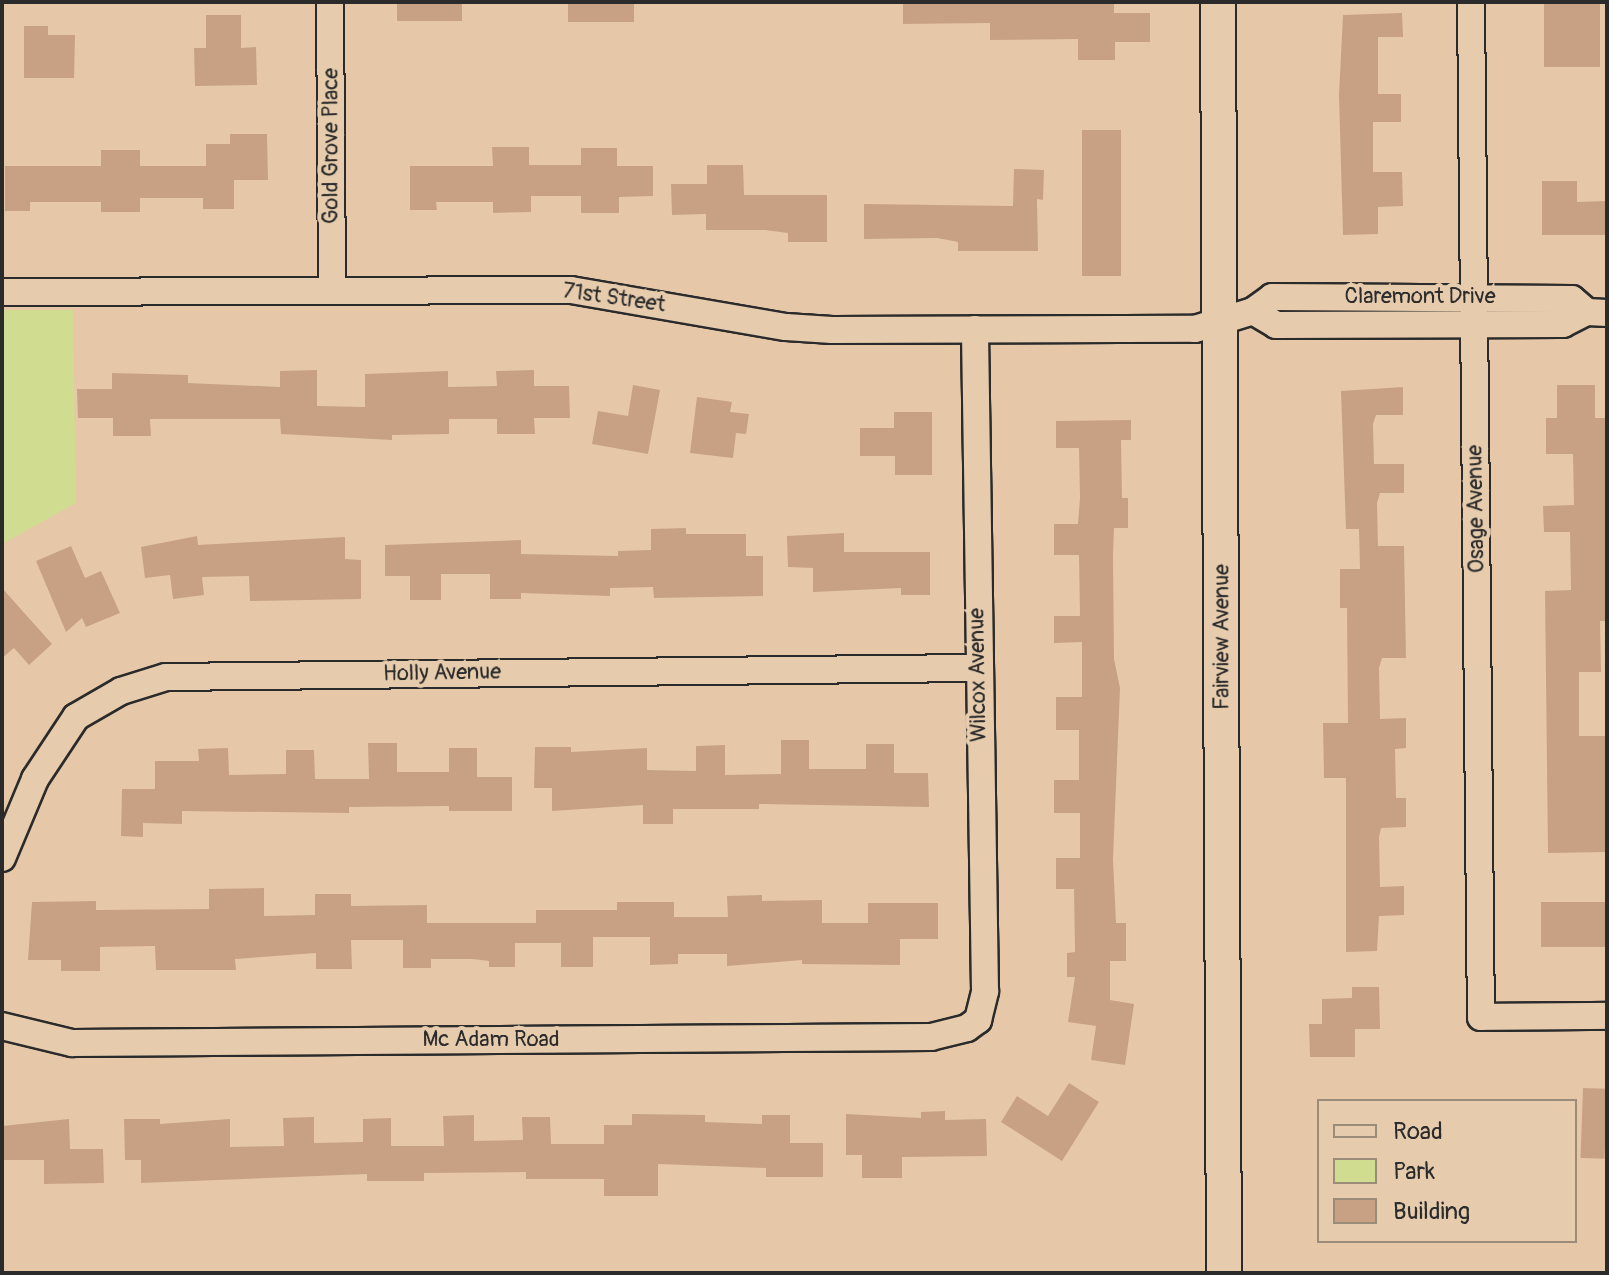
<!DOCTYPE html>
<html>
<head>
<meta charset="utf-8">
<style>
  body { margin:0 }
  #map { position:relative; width:1609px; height:1275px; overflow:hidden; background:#e6c8a8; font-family:Pangolin,sans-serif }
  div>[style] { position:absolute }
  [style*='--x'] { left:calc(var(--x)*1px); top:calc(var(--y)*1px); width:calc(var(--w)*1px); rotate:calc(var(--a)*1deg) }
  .green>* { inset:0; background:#d0dc8f }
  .building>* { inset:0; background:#c8a185; transform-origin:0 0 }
  .roads { filter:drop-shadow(2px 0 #2b2b2b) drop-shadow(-2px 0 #2b2b2b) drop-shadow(0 2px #2b2b2b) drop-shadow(0 -2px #2b2b2b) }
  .minor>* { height:26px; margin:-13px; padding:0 13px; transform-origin:13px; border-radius:13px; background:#e6ccad }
  .tertiary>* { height:34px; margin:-17px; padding:0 17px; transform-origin:17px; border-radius:17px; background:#e6ccad }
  span { translate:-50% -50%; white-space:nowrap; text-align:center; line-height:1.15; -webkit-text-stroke:8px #e6ccad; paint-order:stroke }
  .street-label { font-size:22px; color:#2b2b2b }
  .frame { position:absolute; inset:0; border:4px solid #2b2b2b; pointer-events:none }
  .legend { position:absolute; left:1317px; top:1099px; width:260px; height:144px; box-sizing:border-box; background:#e6ccad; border:2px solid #9b8c79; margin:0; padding:10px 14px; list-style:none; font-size:24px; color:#2b2b2b }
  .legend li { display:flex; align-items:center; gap:16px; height:40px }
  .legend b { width:40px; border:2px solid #9b8c79 }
</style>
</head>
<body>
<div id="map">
  <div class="green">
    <div style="clip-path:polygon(2px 310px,73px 310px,76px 503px,2px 544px)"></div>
  </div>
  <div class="building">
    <div style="left:397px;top:2px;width:65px;height:19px"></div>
    <div style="left:568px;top:2px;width:66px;height:20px"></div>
    <div style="clip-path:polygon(903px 2px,1114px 2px,1114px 13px,1150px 13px,1150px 42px,1115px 42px,1115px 60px,1078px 60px,1078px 39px,990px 40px,990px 23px,903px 24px)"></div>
    <div style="left:1544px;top:2px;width:56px;height:65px"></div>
    <div style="clip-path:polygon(1402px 13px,1403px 37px,1378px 37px,1378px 94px,1401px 94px,1401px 122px,1373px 122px,1373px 172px,1402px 172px,1403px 206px,1378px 207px,1378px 234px,1343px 235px,1339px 95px,1343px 15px)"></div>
    <div style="clip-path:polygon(206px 15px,241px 15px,241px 48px,256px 47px,257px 85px,195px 86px,194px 48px,206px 48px)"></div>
    <div style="clip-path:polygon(24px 26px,48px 26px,48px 35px,75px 35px,74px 78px,24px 78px)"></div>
    <div style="left:1082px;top:130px;width:39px;height:146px"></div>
    <div style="clip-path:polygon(230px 134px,267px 134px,268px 180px,234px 180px,234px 209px,203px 209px,203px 198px,140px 198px,140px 212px,101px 212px,101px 202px,30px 202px,30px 211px,5px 211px,5px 166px,101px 166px,101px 150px,140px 150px,140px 166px,206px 166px,206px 144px,230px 144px)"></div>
    <div style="clip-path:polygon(492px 147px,529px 147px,529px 165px,581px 165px,581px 148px,617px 148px,617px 166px,653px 166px,653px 196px,619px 197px,619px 213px,581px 213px,581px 196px,531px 196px,531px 212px,493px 213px,493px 202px,436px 202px,437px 210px,410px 210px,410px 166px,493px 166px)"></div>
    <div style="clip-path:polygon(707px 165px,743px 165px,744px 195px,827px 195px,827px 242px,788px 242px,788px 233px,765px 230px,706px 230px,706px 214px,672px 215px,671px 184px,707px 184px)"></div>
    <div style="clip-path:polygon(1014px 169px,1044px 170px,1043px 200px,1037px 199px,1038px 251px,958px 251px,958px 242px,937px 238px,864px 239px,864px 204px,1013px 206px)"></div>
    <div style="clip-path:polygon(1542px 181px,1577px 181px,1577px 202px,1607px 201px,1607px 235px,1542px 235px)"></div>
    <div style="clip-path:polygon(317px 370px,317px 406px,365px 407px,365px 374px,448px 371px,448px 387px,497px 386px,496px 371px,534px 370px,534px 386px,569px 386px,570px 418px,534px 418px,535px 434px,497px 434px,497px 419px,449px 419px,449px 434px,392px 435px,392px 440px,281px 434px,280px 419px,150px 419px,151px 436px,113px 436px,113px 418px,78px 418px,77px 389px,112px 389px,112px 373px,188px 375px,188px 383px,280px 387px,280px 371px)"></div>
    <div style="clip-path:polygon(633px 385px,660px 390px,648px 454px,592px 444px,598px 411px,628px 416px)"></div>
    <div style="clip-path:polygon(1557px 385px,1595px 385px,1595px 418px,1607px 418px,1606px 621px,1600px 621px,1601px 672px,1579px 672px,1579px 736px,1607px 736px,1607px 852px,1548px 853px,1545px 591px,1571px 590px,1570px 532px,1544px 532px,1543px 506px,1574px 505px,1573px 454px,1546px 454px,1546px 418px,1557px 418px)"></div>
    <div style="clip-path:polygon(1403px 387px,1403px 415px,1376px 415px,1373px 424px,1374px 464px,1404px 464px,1404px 493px,1380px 493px,1377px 503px,1378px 546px,1404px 546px,1406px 658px,1382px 658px,1379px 668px,1380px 719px,1406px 718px,1406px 748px,1395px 749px,1396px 798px,1406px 798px,1406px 827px,1381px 828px,1379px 837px,1380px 887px,1404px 886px,1404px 915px,1379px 916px,1377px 951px,1346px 952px,1346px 778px,1324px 778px,1323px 723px,1348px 723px,1347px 608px,1340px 608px,1340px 569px,1360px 569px,1359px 529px,1346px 529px,1341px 391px)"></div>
    <div style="clip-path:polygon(697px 397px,732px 402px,730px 412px,749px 414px,746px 434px,736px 433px,733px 458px,690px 453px)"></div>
    <div style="clip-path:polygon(894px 412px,932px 412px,932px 475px,895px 475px,895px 456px,860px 456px,860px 428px,894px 428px)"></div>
    <div style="clip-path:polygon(1131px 420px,1131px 440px,1121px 440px,1122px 498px,1128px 498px,1128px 528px,1114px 528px,1113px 555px,1114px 659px,1120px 688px,1113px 859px,1116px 923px,1126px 923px,1126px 961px,1110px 961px,1110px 1000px,1134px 1004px,1125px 1065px,1091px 1060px,1096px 1026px,1068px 1022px,1075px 977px,1067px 977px,1067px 953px,1075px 952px,1074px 889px,1056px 889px,1056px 858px,1080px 858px,1080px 813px,1054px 813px,1054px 780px,1079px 780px,1079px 730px,1056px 730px,1056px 697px,1082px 697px,1082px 642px,1054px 643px,1054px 616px,1080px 616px,1079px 555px,1054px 555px,1054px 524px,1078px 524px,1080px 498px,1079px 448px,1056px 448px,1056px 421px)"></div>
    <div style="clip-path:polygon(686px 528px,686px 534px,746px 534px,746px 556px,763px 556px,763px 596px,654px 598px,653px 587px,610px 588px,610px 596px,521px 593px,521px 599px,490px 599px,490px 574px,441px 574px,441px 600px,410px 600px,410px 576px,385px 576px,385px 545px,521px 540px,521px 554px,618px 556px,618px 551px,651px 550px,651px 529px)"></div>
    <div style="clip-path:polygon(844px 533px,844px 552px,930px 552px,930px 595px,901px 595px,901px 588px,813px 592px,813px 568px,788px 567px,787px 536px)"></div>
    <div style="clip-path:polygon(197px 536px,198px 545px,345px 537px,345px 559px,361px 560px,361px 599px,250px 601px,249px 576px,202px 577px,204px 595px,173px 599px,170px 575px,145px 578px,141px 547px)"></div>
    <div style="clip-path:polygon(71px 546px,85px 578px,101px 571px,120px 613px,86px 627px,82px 618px,66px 632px,36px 561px)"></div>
    <div style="clip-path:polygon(2px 588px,52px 644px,29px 665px,14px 648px,2px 658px)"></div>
    <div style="clip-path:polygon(781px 740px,809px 740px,809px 769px,866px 769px,866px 744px,894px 744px,894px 773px,928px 773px,929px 807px,759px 804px,759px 809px,673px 809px,673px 824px,643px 824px,643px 805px,552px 811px,552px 788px,534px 788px,535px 747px,571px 747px,571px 752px,647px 748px,647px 770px,696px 771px,696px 746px,725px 745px,725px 775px,781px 774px)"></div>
    <div style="clip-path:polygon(368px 743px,397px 743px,397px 772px,449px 772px,449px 748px,477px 748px,477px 777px,512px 777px,512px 811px,449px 811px,449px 806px,349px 807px,349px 813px,182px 811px,182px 824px,143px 823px,143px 837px,121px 836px,122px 789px,155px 789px,155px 761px,199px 761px,198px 749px,228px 748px,229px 775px,286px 774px,286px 750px,314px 750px,315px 779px,369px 779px)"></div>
    <div style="clip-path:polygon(264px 888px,264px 916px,315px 915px,315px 894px,351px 894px,351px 906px,427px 905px,427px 923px,536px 923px,536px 910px,617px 910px,617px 902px,674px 902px,674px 917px,728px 917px,727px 896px,762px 895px,762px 901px,822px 900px,822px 923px,868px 923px,868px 903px,938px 903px,938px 939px,900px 939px,900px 965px,802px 964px,802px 960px,727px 966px,727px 954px,678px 954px,678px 964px,650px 965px,650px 937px,593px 937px,593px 967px,561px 967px,561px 943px,515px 943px,515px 967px,489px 967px,489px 961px,472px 959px,431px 959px,431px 968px,403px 968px,403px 940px,351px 940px,352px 969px,316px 969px,316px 953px,235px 959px,236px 970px,156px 970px,155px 946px,100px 947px,100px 971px,61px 971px,61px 960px,28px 960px,32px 902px,96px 901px,96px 910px,209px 909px,209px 889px)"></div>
    <div style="left:1541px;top:902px;width:65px;height:45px"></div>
    <div style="clip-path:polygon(1352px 987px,1379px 987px,1380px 1029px,1355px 1029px,1355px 1057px,1310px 1057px,1309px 1024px,1322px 1024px,1322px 999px,1352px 998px)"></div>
    <div style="clip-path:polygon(1069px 1083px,1099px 1102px,1062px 1161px,1001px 1122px,1017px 1096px,1048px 1116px)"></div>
    <div style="left:1583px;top:1088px;width:24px;height:70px;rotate:2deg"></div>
    <div style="clip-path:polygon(945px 1111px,945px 1120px,986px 1119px,987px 1156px,902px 1157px,902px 1178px,862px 1178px,862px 1155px,846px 1155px,846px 1114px,921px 1118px,921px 1112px)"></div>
    <div style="clip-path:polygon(632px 1114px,705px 1115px,705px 1122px,762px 1124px,762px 1115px,790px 1115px,790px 1143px,823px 1143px,823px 1177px,766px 1177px,766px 1168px,658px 1164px,658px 1196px,604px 1196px,604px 1179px,526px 1179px,526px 1172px,424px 1173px,424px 1181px,367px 1181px,367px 1174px,141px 1183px,141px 1160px,125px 1160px,124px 1119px,160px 1119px,160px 1124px,230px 1119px,230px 1147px,284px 1146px,283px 1118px,314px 1117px,314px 1143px,363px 1142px,363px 1119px,391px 1118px,391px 1146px,444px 1146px,443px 1116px,474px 1115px,474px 1141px,523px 1140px,522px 1117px,550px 1117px,551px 1144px,604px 1144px,604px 1125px,632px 1125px)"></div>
    <div style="clip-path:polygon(69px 1119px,70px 1149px,103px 1149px,104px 1183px,44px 1184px,44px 1160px,2px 1160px,2px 1126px)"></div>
  </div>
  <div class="roads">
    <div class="minor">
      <div style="--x:330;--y:2;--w:287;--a:89.6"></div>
      <div style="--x:1471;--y:2;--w:1015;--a:89.44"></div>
      <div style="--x:1481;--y:1017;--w:126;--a:-0.5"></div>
      <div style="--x:2;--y:292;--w:569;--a:-0.2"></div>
      <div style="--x:571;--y:290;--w:218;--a:9.8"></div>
      <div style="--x:786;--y:327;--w:46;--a:3.7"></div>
      <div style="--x:832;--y:330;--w:363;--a:-0.2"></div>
      <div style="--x:1195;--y:329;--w:61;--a:-17.2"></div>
      <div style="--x:1253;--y:311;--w:24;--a:-36"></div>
      <div style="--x:1272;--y:297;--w:300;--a:0.4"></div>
      <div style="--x:1572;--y:299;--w:20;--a:41"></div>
      <div style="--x:1253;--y:311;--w:27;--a:31"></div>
      <div style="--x:1276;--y:325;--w:287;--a:-0.2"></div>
      <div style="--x:1563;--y:324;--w:27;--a:-27"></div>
      <div style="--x:1587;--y:312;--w:20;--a:3"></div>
      <div style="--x:2;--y:858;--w:86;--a:-67.3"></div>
      <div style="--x:35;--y:779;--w:74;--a:-56.5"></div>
      <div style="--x:76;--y:717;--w:52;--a:-30"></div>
      <div style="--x:121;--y:691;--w:47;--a:-17.3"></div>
      <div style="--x:166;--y:677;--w:812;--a:-0.64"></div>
      <div style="--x:2;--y:1026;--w:72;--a:13.7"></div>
      <div style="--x:72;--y:1043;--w:859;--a:-0.4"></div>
      <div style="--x:931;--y:1037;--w:37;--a:-14"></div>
      <div style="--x:967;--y:1028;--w:14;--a:-36"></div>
      <div style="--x:978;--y:1020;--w:30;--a:-76"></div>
      <div style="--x:985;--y:991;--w:662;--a:-90.87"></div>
    </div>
    <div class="tertiary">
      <div style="--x:1218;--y:2;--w:1271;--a:89.73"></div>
    </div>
  </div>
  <div class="street-label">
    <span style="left:331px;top:146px;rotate:-90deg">Gold Grove Place</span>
    <span style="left:1420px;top:297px">Claremont Drive</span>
    <span style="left:614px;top:298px;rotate:8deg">71st Street</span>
    <span style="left:1476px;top:509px;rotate:-91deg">Osage Avenue</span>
    <span style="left:1222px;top:637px;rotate:-90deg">Fairview Avenue</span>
    <span style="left:442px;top:673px;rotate:-1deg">Holly Avenue</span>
    <span style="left:978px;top:675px;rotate:-91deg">Wilcox Avenue</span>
    <span style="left:491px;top:1040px">Mc Adam Road</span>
  </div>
  <div class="frame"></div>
  <ul class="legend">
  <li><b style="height:10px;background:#e6ccad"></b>Road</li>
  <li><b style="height:22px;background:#d0dc8f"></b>Park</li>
  <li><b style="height:22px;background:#c8a185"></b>Building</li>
  </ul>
</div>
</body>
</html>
